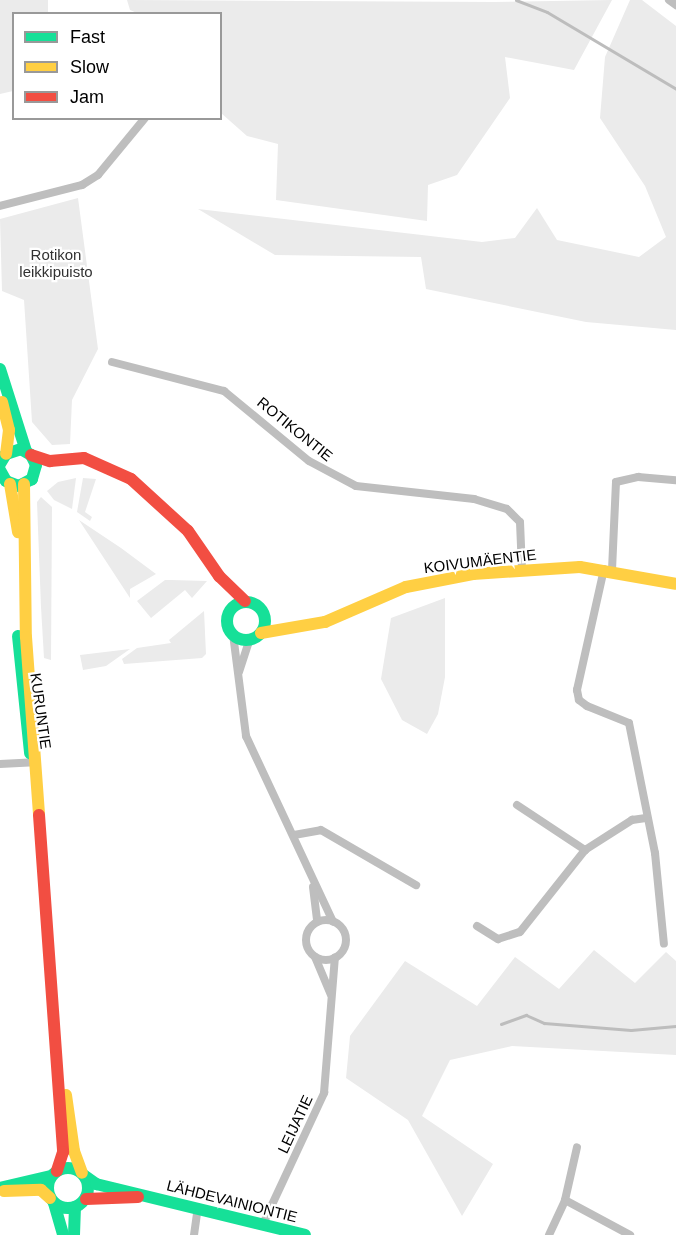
<!DOCTYPE html>
<html>
<head>
<meta charset="utf-8">
<style>
  body { margin:0 }
  #map { position:relative; width:676px; height:1235px; overflow:hidden; background:#fff; font-family:Helvetica,sans-serif }
  div>[style] { position:absolute }
  [style*='--x'] { left:calc(var(--x)*1px); top:calc(var(--y)*1px); width:calc(var(--w)*1px); rotate:calc(var(--a)*1deg) }
  .green>* { inset:0; background:#ebebeb }
  .stream>* { height:3px; margin:-1.5px; padding:0 1.5px; transform-origin:1.5px; border-radius:1.5px; background:#bdbdbd }
  .street>* { height:8px; margin:-4px; padding:0 4px; transform-origin:4px; border-radius:4px; background:#bebebe }
  .street>.ring { margin:-4px; padding:0; box-sizing:content-box; background:none; border:8px solid #bebebe; border-radius:50% }
  .fast>* { height:12px; margin:-6px; padding:0 6px; transform-origin:6px; border-radius:6px; background:#16e098 }
  .fast>.ring { margin:-6px; padding:0; box-sizing:content-box; background:none; border:12px solid #16e098; border-radius:50% }
  .slow>* { height:12px; margin:-6px; padding:0 6px; transform-origin:6px; border-radius:6px; background:#ffcf43 }
  .jam>* { height:12px; margin:-6px; padding:0 6px; transform-origin:6px; border-radius:6px; background:#f24e42 }
  span { translate:-50% -50%; white-space:nowrap; text-align:center; line-height:1.15; -webkit-text-stroke:4.5px #fff; paint-order:stroke }
  .park-label { font-size:15px; color:#313131 }
  .street-label { font-size:15px; color:#000 }
  .legend { position:absolute; left:12px; top:12px; width:210px; height:108px; box-sizing:border-box; background:#fff; border:2px solid #999; margin:0; padding:8px 10px; list-style:none; font-size:18px; color:#000 }
  .legend li { display:flex; align-items:center; gap:12px; height:30px }
  .legend b { width:30px; border:2px solid #999 }
</style>
</head>
<body>
<div id="map">
  <div class="green">
    <div style="clip-path:polygon(0 0,48px 0,48px 13px,14px 14px,13px 91px,0 94px)"></div>
    <div style="clip-path:polygon(127px 0,494px 2px,612px 0,574px 70px,505px 57px,510px 98px,457px 175px,428px 185px,427px 221px,276px 200px,278px 144px,247px 136px,221px 113px,220px 14px,137px 13px,130px 10px)"></div>
    <div style="clip-path:polygon(630px 0,642px 0,676px 26px,676px 330px,586px 322px,426px 289px,421px 257px,275px 255px,198px 209px,482px 242px,515px 238px,537px 208px,557px 240px,639px 257px,666px 237px,645px 186px,600px 118px,605px 57px)"></div>
    <div style="clip-path:polygon(78px 198px,98px 349px,72px 400px,70px 444px,52px 445px,32px 422px,24px 300px,2px 291px,0 219px)"></div>
    <div style="clip-path:polygon(76px 478px,72px 509px,54px 500px,47px 491px,58px 482px)"></div>
    <div style="clip-path:polygon(83px 478px,96px 479px,85px 512px,92px 517px,90px 521px,77px 512px)"></div>
    <div style="clip-path:polygon(41px 497px,52px 507px,51px 660px,44px 658px,41px 607px,37px 502px)"></div>
    <div style="clip-path:polygon(79px 520px,121px 548px,156px 574px,130px 589px,130px 598px)"></div>
    <div style="clip-path:polygon(165px 580px,171px 580px,207px 581px,192px 598px,185px 590px,151px 618px,137px 601px)"></div>
    <div style="clip-path:polygon(445px 598px,445px 677px,438px 714px,427px 734px,402px 720px,381px 679px,391px 618px)"></div>
    <div style="clip-path:polygon(204px 611px,206px 654px,202px 658px,124px 664px,122px 659px,137px 648px,171px 643px,169px 640px)"></div>
    <div style="clip-path:polygon(130px 649px,106px 666px,83px 670px,80px 655px)"></div>
    <div style="clip-path:polygon(594px 950px,635px 983px,666px 952px,676px 961px,676px 1055px,512px 1046px,450px 1060px,422px 1116px,493px 1164px,462px 1216px,408px 1120px,346px 1078px,350px 1036px,405px 961px,477px 1006px,515px 957px,559px 989px)"></div>
  </div>
  <div class="stream">
    <div style="--x:516;--y:0;--w:33;--a:21"></div>
    <div style="--x:547;--y:12;--w:150;--a:30.8"></div>
    <div style="--x:501;--y:1024;--w:27;--a:-20"></div>
    <div style="--x:526;--y:1015;--w:20;--a:24"></div>
    <div style="--x:544;--y:1023;--w:87;--a:4.6"></div>
    <div style="--x:631;--y:1030;--w:45;--a:-5.1"></div>
  </div>
  <div class="street">
    <div style="--x:669;--y:0;--w:9;--a:36"></div>
    <div style="--x:0;--y:206;--w:85;--a:-14.4"></div>
    <div style="--x:82;--y:185;--w:19;--a:-32"></div>
    <div style="--x:98;--y:175;--w:74;--a:-50.5"></div>
    <div style="--x:112;--y:362;--w:116;--a:14.5"></div>
    <div style="--x:224;--y:391;--w:110;--a:39.5"></div>
    <div style="--x:309;--y:461;--w:53;--a:28"></div>
    <div style="--x:356;--y:486;--w:119;--a:6.3"></div>
    <div style="--x:474;--y:499;--w:34;--a:17"></div>
    <div style="--x:507;--y:509;--w:18;--a:45"></div>
    <div style="--x:520;--y:522;--w:47;--a:87.6"></div>
    <div style="--x:604;--y:569;--w:124;--a:102.6"></div>
    <div style="--x:577;--y:690;--w:10;--a:79"></div>
    <div style="--x:579;--y:700;--w:10;--a:37"></div>
    <div style="--x:587;--y:706;--w:45;--a:22"></div>
    <div style="--x:629;--y:723;--w:133;--a:78.7"></div>
    <div style="--x:655;--y:853;--w:91;--a:84.4"></div>
    <div style="--x:612;--y:570;--w:88;--a:-87.4"></div>
    <div style="--x:616;--y:482;--w:23;--a:-13"></div>
    <div style="--x:638;--y:477;--w:38;--a:5"></div>
    <div style="--x:233;--y:634;--w:103;--a:82.7"></div>
    <div style="--x:246;--y:736;--w:205;--a:64.9"></div>
    <div style="--x:239;--y:672;--w:35;--a:-72"></div>
    <div style="--x:0;--y:764;--w:34;--a:-3"></div>
    <div style="--x:517;--y:805;--w:82;--a:33.5"></div>
    <div style="--x:294;--y:835;--w:27;--a:-10"></div>
    <div style="--x:321;--y:830;--w:110;--a:30.1"></div>
    <div style="--x:313;--y:887;--w:35;--a:83"></div>
    <div class="ring" style="left:306px;top:920px;width:32px;height:32px"></div>
    <div style="--x:477;--y:926;--w:25;--a:32"></div>
    <div style="--x:498;--y:939;--w:23;--a:-18"></div>
    <div style="--x:520;--y:932;--w:105;--a:-51.6"></div>
    <div style="--x:585;--y:850;--w:56;--a:-32.6"></div>
    <div style="--x:632;--y:820;--w:14;--a:-8"></div>
    <div style="--x:315;--y:957;--w:41;--a:67.2"></div>
    <div style="--x:565;--y:1200;--w:54;--a:-77.2"></div>
    <div style="--x:263;--y:1224;--w:145;--a:-65"></div>
    <div style="--x:324;--y:1093;--w:136;--a:-85.4"></div>
    <div style="--x:194;--y:1235;--w:28;--a:-82"></div>
    <div style="--x:549;--y:1235;--w:38;--a:-65"></div>
    <div style="--x:565;--y:1200;--w:74;--a:28.3"></div>
  </div>
  <div class="fast">
    <div style="--x:0;--y:369;--w:86;--a:72.4"></div>
    <div style="--x:0;--y:464;--w:12;--a:-59"></div>
    <div style="--x:6;--y:454;--w:16;--a:-18"></div>
    <div style="--x:21;--y:449;--w:12;--a:31"></div>
    <div style="--x:31;--y:455;--w:11;--a:63"></div>
    <div style="--x:36;--y:465;--w:15;--a:106"></div>
    <div style="--x:32;--y:479;--w:15;--a:152"></div>
    <div style="--x:19;--y:486;--w:14;--a:-159"></div>
    <div style="--x:6;--y:481;--w:13;--a:-119"></div>
    <div class="ring" style="left:227px;top:602px;width:26px;height:26px"></div>
    <div style="--x:18;--y:636;--w:118;--a:84.1"></div>
    <div class="ring" style="left:48px;top:1168px;width:28px;height:28px"></div>
    <div style="--x:85;--y:1176;--w:14;--a:36"></div>
    <div style="--x:96;--y:1184;--w:215;--a:13.7"></div>
    <div style="--x:0;--y:1188;--w:52;--a:-13.2"></div>
    <div style="--x:54;--y:1203;--w:33;--a:74"></div>
    <div style="--x:74;--y:1235;--w:28;--a:-88"></div>
  </div>
  <div class="slow">
    <div style="--x:2;--y:402;--w:29;--a:76"></div>
    <div style="--x:9;--y:430;--w:24;--a:97"></div>
    <div style="--x:10;--y:484;--w:49;--a:80.5"></div>
    <div style="--x:24;--y:484;--w:153;--a:89.3"></div>
    <div style="--x:26;--y:637;--w:178;--a:85.8"></div>
    <div style="--x:261;--y:633;--w:65;--a:-9.8"></div>
    <div style="--x:325;--y:622;--w:88;--a:-23.4"></div>
    <div style="--x:406;--y:587;--w:68;--a:-11"></div>
    <div style="--x:473;--y:574;--w:107;--a:-3.7"></div>
    <div style="--x:580;--y:567;--w:97;--a:10"></div>
    <div style="--x:66;--y:1095;--w:57;--a:81.9"></div>
    <div style="--x:74;--y:1151;--w:23;--a:70"></div>
    <div style="--x:4;--y:1191;--w:37;--a:-2"></div>
    <div style="--x:41;--y:1190;--w:12;--a:42"></div>
  </div>
  <div class="jam">
    <div style="--x:31;--y:455;--w:20;--a:18"></div>
    <div style="--x:50;--y:461;--w:34;--a:-5"></div>
    <div style="--x:84;--y:458;--w:51;--a:24.1"></div>
    <div style="--x:131;--y:479;--w:77;--a:42.4"></div>
    <div style="--x:188;--y:531;--w:55;--a:55.4"></div>
    <div style="--x:219;--y:576;--w:36;--a:44"></div>
    <div style="--x:39;--y:815;--w:338;--a:85.9"></div>
    <div style="--x:63;--y:1152;--w:20;--a:108"></div>
    <div style="--x:86;--y:1199;--w:52;--a:-2.2"></div>
  </div>
  <div class="park-label">
    <span style="left:56px;top:263px">Rotikon<br>leikkipuisto</span>
  </div>
  <div class="street-label">
    <span style="left:295px;top:429px;rotate:39deg">ROTIKONTIE</span>
    <span style="left:480px;top:561px;rotate:-7deg">KOIVUMÄENTIE</span>
    <span style="left:41px;top:711px;rotate:82deg">KURUNTIE</span>
    <span style="left:295px;top:1124px;rotate:-65deg">LEIJATIE</span>
    <span style="left:232px;top:1201px;rotate:14deg">LÄHDEVAINIONTIE</span>
  </div>
  <ul class="legend">
  <li><b style="height:8px;background:#16e098"></b>Fast</li>
  <li><b style="height:8px;background:#ffcf43"></b>Slow</li>
  <li><b style="height:8px;background:#f24e42"></b>Jam</li>
  </ul>
</div>
</body>
</html>
